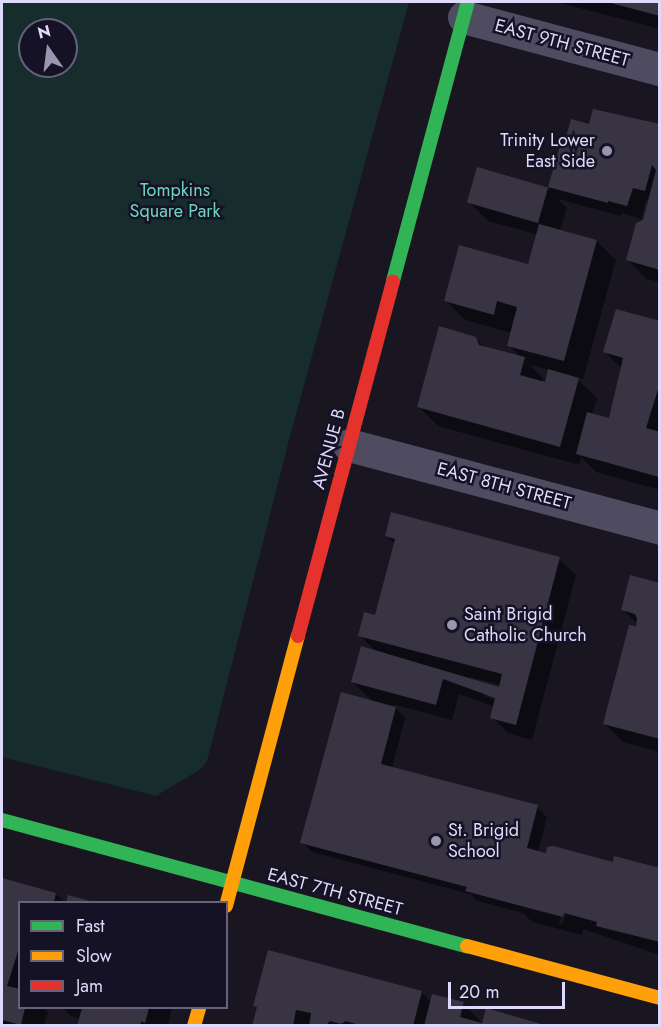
<!DOCTYPE html>
<html>
<head>
<meta charset="utf-8">
<style>
  body { margin:0 }
  #map { position:relative; width:661px; height:1027px; overflow:hidden; background:#191622; font-family:Jost,sans-serif }
  div>[style] { position:absolute }
  [style*='--x'] { left:calc(var(--x)*1px); top:calc(var(--y)*1px); width:calc(var(--w)*1px); rotate:calc(var(--a)*1deg) }
  .green>* { inset:0; background:#162c2d }
  .shadow>* { inset:0; background:#0007 }
  .building>* { inset:0; background:#383443; transform-origin:0 0 }
  .street>* { height:33px; margin:-16.5px; padding:0 16.5px; transform-origin:16.5px; border-radius:16.5px; background:#4f4c61 }
  .fast>* { height:14px; margin:-7px; padding:0 7px; transform-origin:7px; border-radius:7px; background:#30b455 }
  .slow>* { height:14px; margin:-7px; padding:0 7px; transform-origin:7px; border-radius:7px; background:#ff9f0a }
  .jam>* { height:14px; margin:-7px; padding:0 7px; transform-origin:7px; border-radius:7px; background:#e5322d }
  .dots>* { width:16px; height:16px; translate:-50% -50%; box-sizing:border-box; border:3px solid #161226; border-radius:50% }
  span { translate:-50% -50%; white-space:nowrap; text-align:center; line-height:1.15; -webkit-text-stroke:5px #161226; paint-order:stroke }
  .street-label { font-size:18px; color:#dfdafb }
  .poi-label { font-size:18px; color:#dfdafb }
  .right { translate:-100% -50%; text-align:right }
  .left { translate:0 -50%; text-align:left }
  .park-label { font-size:18px; color:#6dd5be }
  .frame { position:absolute; inset:0; border:3px solid #dfdafb; pointer-events:none }
  .legend { position:absolute; left:18px; top:901px; width:210px; height:108px; box-sizing:border-box; background:#161226; border:2px solid #66627b; margin:0; padding:8px 10px; list-style:none; font-size:18px; color:#dfdafb }
  .legend li { display:flex; align-items:center; gap:12px; height:30px }
  .legend b { width:30px; border:2px solid #66627b }
  .north { position:absolute; left:18px; top:18px; width:60px; height:60px; box-sizing:border-box; background:#161226; border:2px solid #66627b; border-radius:50%; rotate:346deg; font-size:16px; font-weight:700; line-height:24px; text-align:center; color:#dfdafb }
  .north::after { content:''; display:block; margin:auto; width:21px; height:27px; background:#9a95af; clip-path:polygon(50% 0,100% 100%,50% 72%,0 100%) }
  .scale { position:absolute; left:448px; top:982px; width:117px; height:27px; box-sizing:border-box; border:3px solid #dfdafb; border-top:0; padding-left:8px; font-size:18px; line-height:21px; white-space:nowrap; color:#dfdafb; -webkit-text-stroke:4px #161226; paint-order:stroke }
</style>
</head>
<body>
<div id="map">
  <div class="green">
    <div style="clip-path:polygon(evenodd,2px 2px,409px 2px,289px 440px,207px 761px,201px 769px,156px 796px,2px 757px,2px 2px,30px 30px,66px 30px,66px 66px,30px 66px,30px 30px)"></div>
  </div>
  <div class="shadow">
    <div style="clip-path:polygon(556px 2px,660px 2px,660px 29px)"></div>
    <div style="clip-path:polygon(evenodd,590px 126px,660px 126px,660px 282px,646px 279px,628px 260px,646px 220px,649px 201px,646px 200px,641px 219px,621px 213px,621px 216px,558px 199px,567px 208px,560px 231px,597px 241px,616px 260px,583px 379px,575px 377px,597px 398px,592px 415px,610px 420px,622px 369px,605px 352px,660px 323px,660px 490px,596px 472px,581px 457px,579px 465px,438px 426px,419px 407px,475px 338px,486px 349px,521px 358px,509px 345px,512px 333px,465px 320px,446px 301px,529px 266px,538px 235px,488px 221px,469px 202px,478px 169px,550px 189px,564px 137px,567px 139px,590px 126px,530px 365px,550px 370px,546px 384px,542px 382px,543px 378px,530px 365px)"></div>
    <div style="clip-path:polygon(evenodd,386px 536px,559px 559px,576px 575px,532px 740px,508px 733px,492px 717px,495px 707px,459px 694px,452px 720px,392px 704px,405px 718px,392px 768px,537px 807px,547px 817px,538px 852px,660px 870px,660px 955px,583px 929px,582px 935px,532px 922px,523px 913px,477px 901px,470px 894px,312px 852px,302px 842px,373px 702px,353px 682px,377px 653px,360px 635px,376px 617px,395px 544px,386px 536px,470px 677px,501px 685px,500px 688px,469px 680px,470px 677px,386px 536px,485px 694px,503px 699px,502px 702px,484px 696px,485px 694px,386px 536px,563px 910px,566px 913px,562px 925px,559px 924px,563px 910px)"></div>
    <div style="clip-path:polygon(660px 585px,660px 752px,623px 742px,604px 723px,638px 624px,623px 610px)"></div>
    <div style="clip-path:polygon(2px 880px,56px 894px,64px 902px,20px 902px,20px 1008px,43px 1008px,48px 1012px,44px 1026px,2px 1026px)"></div>
    <div style="clip-path:polygon(421px 992px,431px 1002px,463px 1003px,483px 1024px,545px 1026px,253px 1026px,258px 1008px,255px 1005px)"></div>
    <div style="clip-path:polygon(63px 1008px,172px 1008px,168px 1026px,79px 1026px,81px 1019px,71px 1016px)"></div>
  </div>
  <div class="building">
    <div style="clip-path:polygon(607px 2px,660px 2px,660px 16px)"></div>
    <div style="clip-path:polygon(593px 109px,660px 124px,660px 270px,626px 260px,636px 223px,643px 220px,656px 170px,652px 165px,645px 191px,633px 188px,627px 206px,608px 201px,608px 203px,548px 187px,563px 135px,566px 137px,571px 119px,589px 124px)"></div>
    <div style="left:477px;top:167px;width:74px;height:37px;rotate:16deg"></div>
    <div style="clip-path:polygon(539px 224px,597px 240px,564px 361px,507px 346px,517px 307px,497px 301px,494px 315px,444px 301px,459px 245px,528px 264px)"></div>
    <div style="clip-path:polygon(616px 309px,660px 321px,660px 383px,646px 428px,660px 432px,659px 477px,576px 454px,587px 412px,609px 418px,623px 358px,603px 352px)"></div>
    <div style="clip-path:polygon(439px 326px,476px 337px,479px 345px,525px 357px,520px 375px,545px 382px,548px 369px,579px 378px,560px 447px,417px 407px)"></div>
    <div style="clip-path:polygon(391px 512px,560px 557px,516px 725px,490px 718px,495px 698px,443px 679px,436px 705px,351px 682px,361px 646px,499px 687px,502px 674px,358px 636px,364px 612px,375px 615px,395px 539px,385px 536px)"></div>
    <div style="clip-path:polygon(630px 575px,660px 583px,660px 739px,603px 724px,629px 625px,636px 626px,637px 619px,635px 614px,621px 610px)"></div>
    <div style="clip-path:polygon(341px 692px,396px 707px,381px 764px,538px 805px,527px 848px,546px 853px,547px 847px,553px 846px,613px 862px,614px 856px,660px 868px,660px 942px,596px 926px,597px 922px,564px 913px,563px 917px,465px 891px,467px 887px,300px 843px)"></div>
    <div style="clip-path:polygon(2px 878px,56px 893px,54px 902px,20px 902px,20px 945px,7px 986px,20px 989px,20px 1008px,25px 1008px,21px 1025px,2px 1020px)"></div>
    <div style="clip-path:polygon(68px 895px,94px 902px,66px 902px)"></div>
    <div style="clip-path:polygon(268px 950px,422px 991px,413px 1026px,362px 1026px,346px 1021px,341px 1024px,330px 1021px,325px 1026px,309px 1026px,311px 1013px,296px 1010px,293px 1026px,252px 1026px,257px 1007px,253px 1006px)"></div>
    <div style="clip-path:polygon(432px 994px,464px 1002px,460px 1017px,482px 1023px,486px 1008px,548px 1026px,424px 1026px)"></div>
    <div style="clip-path:polygon(82px 1008px,149px 1008px,145px 1023px,141px 1021px,140px 1026px,77px 1026px)"></div>
  </div>
  <div class="street">
    <div style="--x:464;--y:17;--w:203;--a:14.9"></div>
    <div style="--x:349;--y:445;--w:322;--a:14.9"></div>
  </div>
  <div class="fast">
    <div style="--x:393;--y:281;--w:289;--a:-75"></div>
    <div style="--x:2;--y:820;--w:482;--a:15.2"></div>
  </div>
  <div class="slow">
    <div style="--x:226;--y:906;--w:279;--a:-75.1"></div>
    <div style="--x:467;--y:946;--w:200;--a:15.1"></div>
    <div style="--x:194;--y:1026;--w:19;--a:-74"></div>
  </div>
  <div class="jam">
    <div style="--x:298;--y:636;--w:367;--a:-75"></div>
  </div>
  <div class="dots">
    <div style="left:607px;top:151px;background:#9a95af"></div>
    <div style="left:452px;top:625px;background:#9a95af"></div>
    <div style="left:436px;top:841px;background:#9a95af"></div>
  </div>
  <div class="street-label">
    <span style="left:562px;top:43px;rotate:15deg">EAST 9TH STREET</span>
    <span style="left:329px;top:449px;rotate:-75deg">AVENUE B</span>
    <span style="left:504px;top:486px;rotate:15deg">EAST 8TH STREET</span>
    <span style="left:335px;top:892px;rotate:15deg">EAST 7TH STREET</span>
  </div>
  <div class="poi-label">
    <span class="right" style="left:595px;top:151px">Trinity Lower<br>East Side</span>
    <span class="left" style="left:464px;top:625px">Saint Brigid<br>Catholic Church</span>
    <span class="left" style="left:448px;top:841px">St. Brigid<br>School</span>
  </div>
  <div class="park-label">
    <span style="left:175px;top:201px">Tompkins<br>Square Park</span>
  </div>
  <div class="frame"></div>
  <ul class="legend">
  <li><b style="height:8px;background:#30b455"></b>Fast</li>
  <li><b style="height:8px;background:#ff9f0a"></b>Slow</li>
  <li><b style="height:8px;background:#e5322d"></b>Jam</li>
  </ul>
  <div class="north">N</div>
  <div class="scale">20 m</div>
</div>
</body>
</html>
